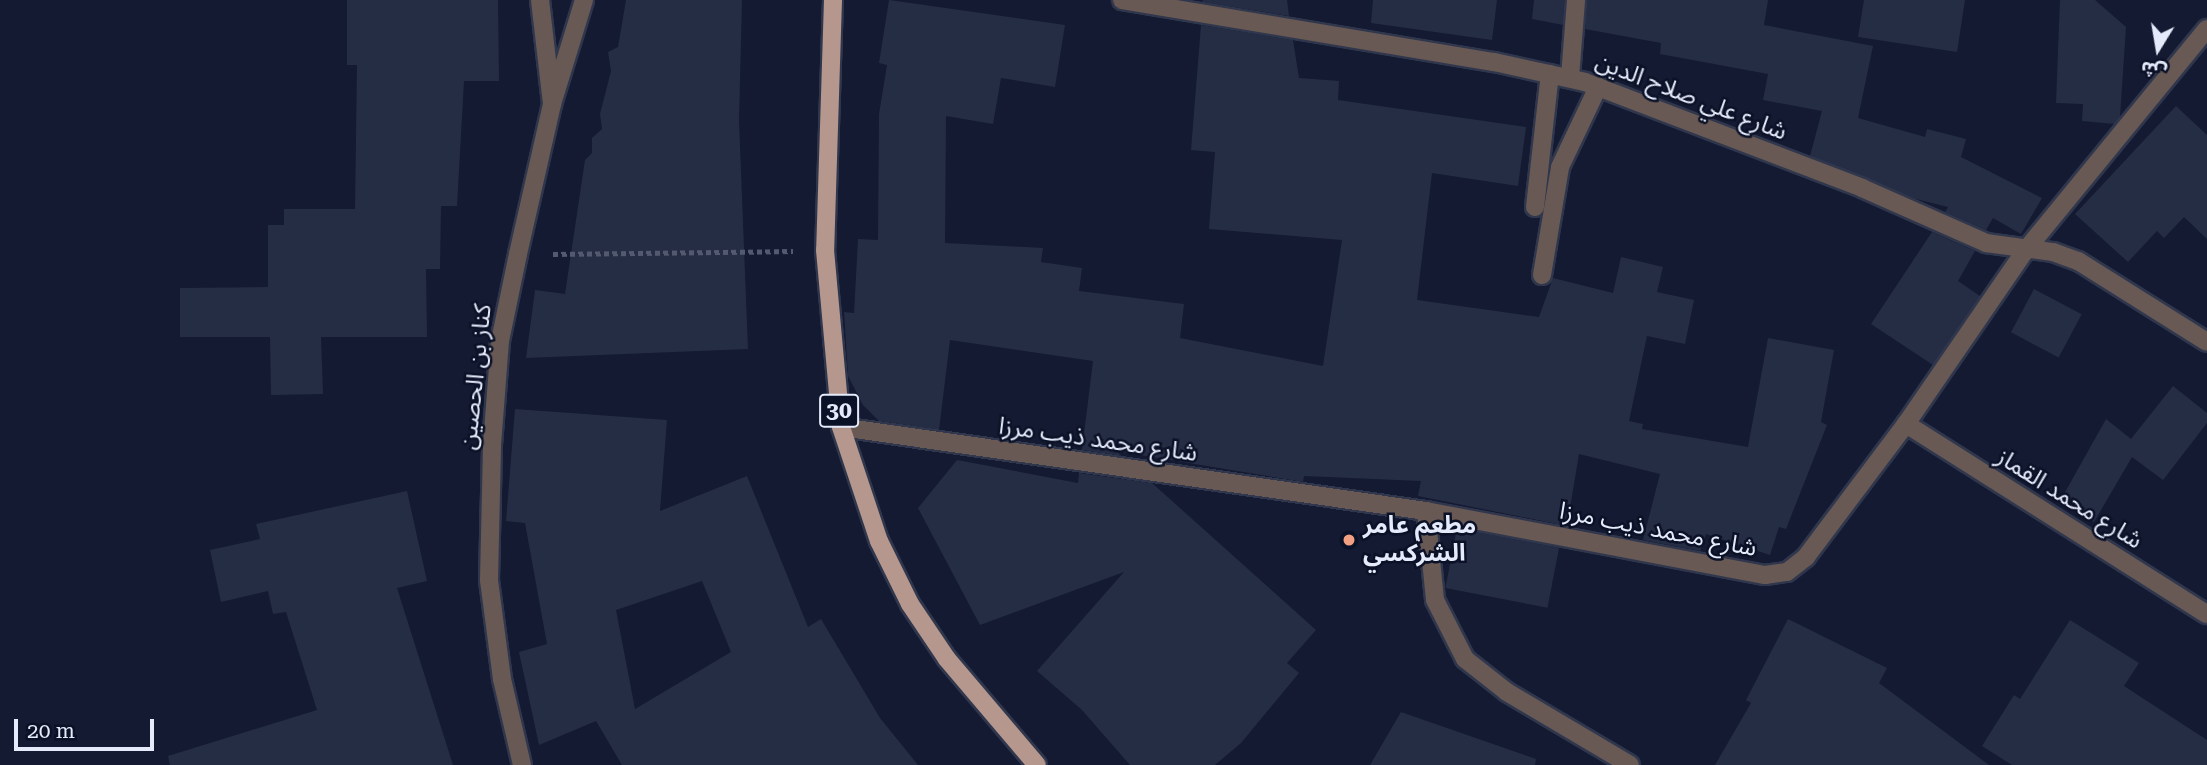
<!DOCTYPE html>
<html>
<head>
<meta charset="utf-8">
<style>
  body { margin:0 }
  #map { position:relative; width:2207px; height:765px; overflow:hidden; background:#131a31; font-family:"Roboto Serif","Noto Sans Arabic",serif }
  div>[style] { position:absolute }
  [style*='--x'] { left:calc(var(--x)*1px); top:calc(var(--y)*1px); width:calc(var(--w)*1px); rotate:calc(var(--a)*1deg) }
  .building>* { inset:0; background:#252d45; transform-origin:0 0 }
  .path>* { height:4.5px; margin-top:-2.25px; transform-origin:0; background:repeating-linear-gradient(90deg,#53596e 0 5px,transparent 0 8.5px) }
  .roads { filter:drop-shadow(2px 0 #30374d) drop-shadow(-2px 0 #30374d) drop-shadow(0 2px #30374d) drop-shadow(0 -2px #30374d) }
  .service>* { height:18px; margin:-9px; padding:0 9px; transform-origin:9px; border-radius:9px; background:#685954 }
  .minor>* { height:18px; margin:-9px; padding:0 9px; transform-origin:9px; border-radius:9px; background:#685954 }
  .tertiary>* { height:18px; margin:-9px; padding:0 9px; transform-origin:9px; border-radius:9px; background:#685954 }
  .primary>* { height:18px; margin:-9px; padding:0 9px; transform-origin:9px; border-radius:9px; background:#b5978d }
  .dots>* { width:19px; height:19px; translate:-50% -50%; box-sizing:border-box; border:4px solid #0b1127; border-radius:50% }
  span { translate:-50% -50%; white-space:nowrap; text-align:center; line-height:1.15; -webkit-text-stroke:5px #0b1127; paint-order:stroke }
  .shield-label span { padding:2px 5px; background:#0b1127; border:2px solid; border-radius:5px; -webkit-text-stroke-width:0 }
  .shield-label { font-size:23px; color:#e5ebfb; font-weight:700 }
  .street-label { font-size:24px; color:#e5ebfb }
  .poi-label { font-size:24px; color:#e5ebfb; font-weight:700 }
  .left { translate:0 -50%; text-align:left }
  .north { position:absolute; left:2123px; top:14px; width:70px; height:70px; -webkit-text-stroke:5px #0b1127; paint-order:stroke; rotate:191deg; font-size:19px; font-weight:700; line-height:28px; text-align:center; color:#e5ebfb }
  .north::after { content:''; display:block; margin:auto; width:24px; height:32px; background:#e5ebfb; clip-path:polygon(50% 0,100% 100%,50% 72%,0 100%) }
  .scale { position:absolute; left:14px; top:719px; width:140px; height:32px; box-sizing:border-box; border:4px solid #e5ebfb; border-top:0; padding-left:9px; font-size:21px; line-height:24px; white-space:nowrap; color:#e5ebfb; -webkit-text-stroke:5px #0b1127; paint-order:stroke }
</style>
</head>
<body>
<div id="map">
  <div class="building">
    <div style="clip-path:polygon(347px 0,498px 0,499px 81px,464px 81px,457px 206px,441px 206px,440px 269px,426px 269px,427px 337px,321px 337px,323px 394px,271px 395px,270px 337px,180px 337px,180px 288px,268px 287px,268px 225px,284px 225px,284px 209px,355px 209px,357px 65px,347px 65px)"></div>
    <div style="clip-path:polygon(626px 0,742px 0,739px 121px,748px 349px,526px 358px,535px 290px,565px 294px,585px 160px,592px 153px,592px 138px,602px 129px,600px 114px,611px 71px,608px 52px,618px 47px)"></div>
    <div style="clip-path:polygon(889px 0,1065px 25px,1055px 87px,1001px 78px,993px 124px,946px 116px,945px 243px,1043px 248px,1041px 262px,1082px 268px,1079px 291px,1184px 304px,1180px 338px,1323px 366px,1342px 240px,1209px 229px,1215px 152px,1191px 150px,1201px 25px,1293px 40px,1299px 78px,1339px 81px,1338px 100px,1526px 127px,1518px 186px,1432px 173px,1417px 300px,1539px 317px,1553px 278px,1613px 293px,1621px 257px,1663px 267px,1657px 292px,1694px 300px,1685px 344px,1647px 336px,1629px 421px,1643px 424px,1642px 429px,1748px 447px,1768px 338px,1834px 350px,1821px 422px,1827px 425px,1786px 529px,1779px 527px,1770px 555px,1706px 534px,1700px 551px,1643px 540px,1660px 474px,1579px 454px,1567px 526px,1418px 496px,1421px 481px,1304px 476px,1303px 482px,1116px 451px,1122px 456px,1082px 450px,1093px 361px,950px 340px,939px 430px,879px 421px,863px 405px,848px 376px,844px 312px,854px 313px,858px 239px,878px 240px,879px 114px,887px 65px,879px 63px)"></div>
    <div style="clip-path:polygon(1203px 0,1287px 0,1289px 16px,1202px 2px)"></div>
    <div style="clip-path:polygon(1373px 0,1497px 0,1492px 40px,1371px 23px)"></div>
    <div style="clip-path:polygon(1534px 0,1565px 0,1563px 25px,1532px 19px)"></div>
    <div style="clip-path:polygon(1587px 0,1768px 0,1764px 25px,1873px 46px,1858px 118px,1925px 137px,1927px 129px,1966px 139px,1961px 157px,2042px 198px,2021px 234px,1993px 218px,1986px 230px,1945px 212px,1948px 207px,1912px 198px,1810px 156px,1822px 111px,1763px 100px,1768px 74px,1660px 54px,1661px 43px,1585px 29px)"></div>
    <div style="clip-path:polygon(1864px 0,1965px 0,1957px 52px,1858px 37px)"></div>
    <div style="clip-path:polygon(2060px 0,2095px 0,2126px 27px,2120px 117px,2115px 124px,2082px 121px,2083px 104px,2056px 103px)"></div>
    <div style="clip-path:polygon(2176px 106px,2207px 135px,2207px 239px,2184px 217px,2164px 238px,2157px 231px,2128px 262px,2075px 214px)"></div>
    <div style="clip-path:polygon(1932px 232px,1975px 251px,1958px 281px,1980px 296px,1933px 365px,1871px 324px)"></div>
    <div style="left:2034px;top:289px;width:54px;height:49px;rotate:28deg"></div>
    <div style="clip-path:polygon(2173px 386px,2207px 413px,2207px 423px,2163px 480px,2132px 457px,2094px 522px,2059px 503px,2106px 419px,2131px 439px)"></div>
    <div style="clip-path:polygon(evenodd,515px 409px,667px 420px,660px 511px,747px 476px,808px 627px,821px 619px,880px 718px,918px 765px,622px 765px,596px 721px,539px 745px,519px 652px,547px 644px,525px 523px,506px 521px,515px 409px,702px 581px,731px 652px,635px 709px,616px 610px,702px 581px)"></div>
    <div style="clip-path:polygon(957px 460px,1078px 483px,1079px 473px,1152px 483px,1316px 630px,1287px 663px,1299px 673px,1241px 743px,1215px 765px,1130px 765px,1082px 710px,1037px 671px,1124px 572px,980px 625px,918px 508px)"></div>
    <div style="clip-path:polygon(407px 491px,427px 581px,397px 588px,453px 765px,170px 765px,168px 756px,317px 710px,286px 612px,273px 614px,268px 591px,221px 602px,210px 550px,260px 539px,256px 524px)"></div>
    <div style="left:1457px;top:528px;width:104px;height:61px;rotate:11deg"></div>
    <div style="clip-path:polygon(1788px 619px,1887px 668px,1879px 683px,1989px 765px,1715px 765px,1751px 703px,1746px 700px)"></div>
    <div style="clip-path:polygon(2070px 620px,2139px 663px,2124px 686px,2207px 740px,2207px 765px,2012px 765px,1982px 746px,2014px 695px,2020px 699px)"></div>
    <div style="clip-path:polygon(1401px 712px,1536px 759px,1535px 765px,1370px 765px)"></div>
  </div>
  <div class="path">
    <div style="--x:553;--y:254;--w:240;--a:-0.7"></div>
  </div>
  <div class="roads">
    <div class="service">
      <div style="--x:1535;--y:207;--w:134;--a:-83.6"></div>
      <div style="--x:1542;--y:275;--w:109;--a:-80.5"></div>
      <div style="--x:1560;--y:167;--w:89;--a:-64.6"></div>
    </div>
    <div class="minor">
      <div style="--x:540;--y:0;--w:105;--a:83.4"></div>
      <div style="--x:1122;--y:0;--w:377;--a:9.5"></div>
      <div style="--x:1494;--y:62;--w:93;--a:12.4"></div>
      <div style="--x:1585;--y:82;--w:297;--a:20.9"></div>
      <div style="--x:1862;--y:188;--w:136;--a:23.9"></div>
      <div style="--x:1986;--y:243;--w:68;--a:7.7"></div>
      <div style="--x:2053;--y:252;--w:27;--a:20"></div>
      <div style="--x:2078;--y:261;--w:152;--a:32.1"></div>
      <div style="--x:1570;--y:77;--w:77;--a:-85.5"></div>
      <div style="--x:1906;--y:424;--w:356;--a:32.3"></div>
      <div style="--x:841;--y:427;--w:591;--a:8.17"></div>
      <div style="--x:1426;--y:511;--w:345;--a:10.7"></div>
      <div style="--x:1765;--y:575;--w:22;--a:-8"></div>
      <div style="--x:1787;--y:572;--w:24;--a:-38"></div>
      <div style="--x:1806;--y:557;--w:166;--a:-53.1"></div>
      <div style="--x:1906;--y:424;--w:210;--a:-55.5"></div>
      <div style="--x:2025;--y:251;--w:287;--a:-50.7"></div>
      <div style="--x:1426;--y:511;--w:89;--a:84.2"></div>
      <div style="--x:1435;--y:600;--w:66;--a:63"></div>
      <div style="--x:1465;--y:659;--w:53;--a:38.2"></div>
      <div style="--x:1507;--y:692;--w:143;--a:30.7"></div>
    </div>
    <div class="tertiary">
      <div style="--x:522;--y:765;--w:88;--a:-103.1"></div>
      <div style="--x:502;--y:679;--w:100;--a:-97.5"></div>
      <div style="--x:489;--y:580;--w:135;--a:-88.7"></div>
      <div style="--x:492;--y:445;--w:104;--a:-85.6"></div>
      <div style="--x:500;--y:341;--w:89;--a:-78.3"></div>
      <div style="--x:518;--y:254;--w:154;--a:-77.2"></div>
      <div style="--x:552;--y:104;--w:109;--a:-72.9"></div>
    </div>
    <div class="primary">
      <div style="--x:833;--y:0;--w:250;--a:91.8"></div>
      <div style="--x:825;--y:250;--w:178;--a:84.8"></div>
      <div style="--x:841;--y:427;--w:120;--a:71.6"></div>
      <div style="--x:879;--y:541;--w:70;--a:63.8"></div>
      <div style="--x:910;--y:604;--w:66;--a:56.1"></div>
      <div style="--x:947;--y:659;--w:139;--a:49.7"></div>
    </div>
  </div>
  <div class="dots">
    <div style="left:1349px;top:540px;background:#f39f82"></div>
  </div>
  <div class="shield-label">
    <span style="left:839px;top:411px">30</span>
  </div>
  <div class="street-label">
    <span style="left:1691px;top:97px;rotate:21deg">شارع علي صلاح الدين</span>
    <span style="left:476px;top:377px;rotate:-84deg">كناز بن الحصين</span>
    <span style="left:1098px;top:440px;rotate:8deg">شارع محمد ذيب مرزا</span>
    <span style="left:2069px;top:499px;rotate:32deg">شارع محمد القماز</span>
    <span style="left:1658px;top:530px;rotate:11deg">شارع محمد ذيب مرزا</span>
  </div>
  <div class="poi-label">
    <span class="left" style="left:1363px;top:540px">مطعم عامر<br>الشركسي</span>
  </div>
  <div class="north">ش</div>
  <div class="scale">20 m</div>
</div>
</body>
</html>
